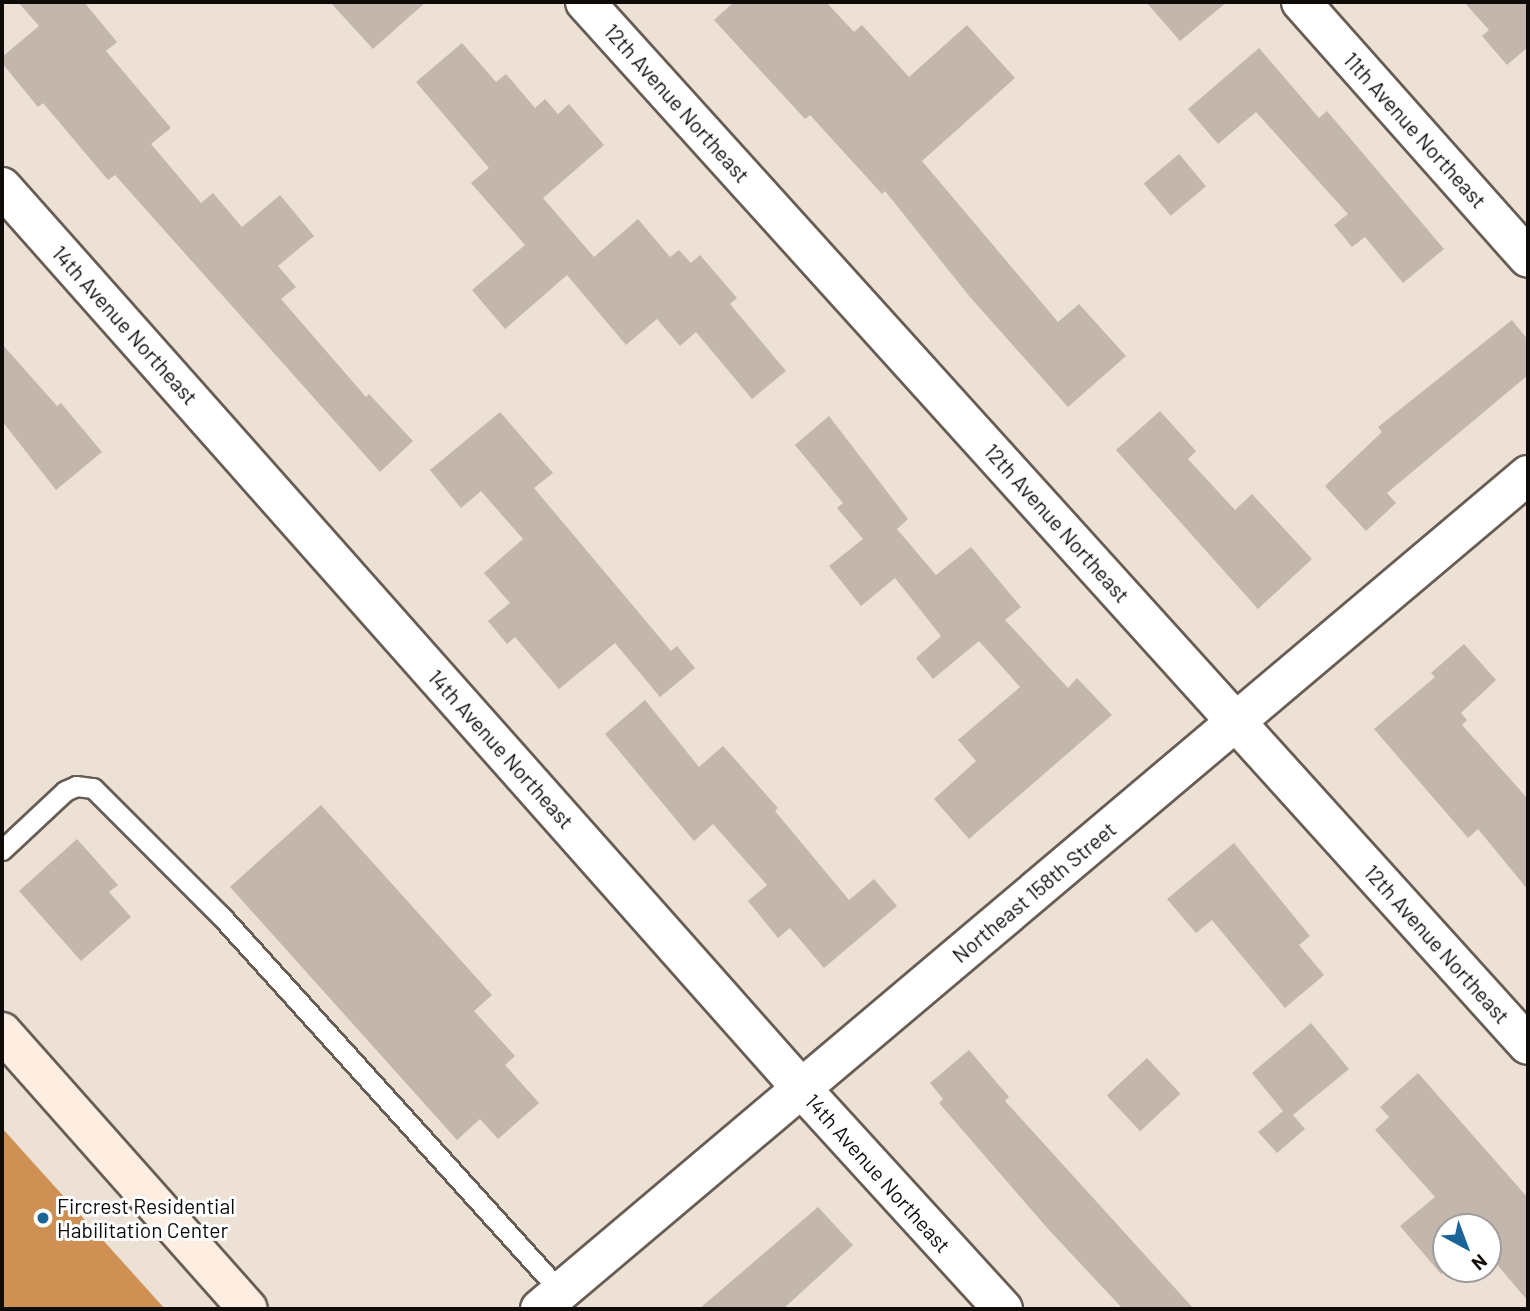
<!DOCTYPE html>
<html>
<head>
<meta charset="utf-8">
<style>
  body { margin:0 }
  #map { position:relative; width:1530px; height:1311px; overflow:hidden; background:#ede0d5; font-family:Barlow,sans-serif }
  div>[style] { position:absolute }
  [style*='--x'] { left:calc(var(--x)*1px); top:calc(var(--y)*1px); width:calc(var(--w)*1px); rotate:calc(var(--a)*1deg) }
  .forest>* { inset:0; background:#cf9153 }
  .building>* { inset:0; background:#c3b7ac; transform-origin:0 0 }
  .roads { filter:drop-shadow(2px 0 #685d53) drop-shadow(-2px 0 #685d53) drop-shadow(0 2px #685d53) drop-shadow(0 -2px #685d53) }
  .service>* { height:19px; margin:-9.5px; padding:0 9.5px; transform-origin:9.5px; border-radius:9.5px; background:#fff }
  .minor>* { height:38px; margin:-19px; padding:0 19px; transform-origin:19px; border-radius:19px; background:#fff }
  .secondary>* { height:38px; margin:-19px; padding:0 19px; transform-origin:19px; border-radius:19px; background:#fdeee1 }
  .dots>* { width:19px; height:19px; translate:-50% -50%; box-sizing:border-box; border:4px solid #fff; border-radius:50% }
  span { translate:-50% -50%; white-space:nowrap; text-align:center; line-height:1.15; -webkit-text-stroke:6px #fff; paint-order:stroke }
  .street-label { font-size:21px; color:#0f0b08 }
  .poi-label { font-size:21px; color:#0f0b08 }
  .left { translate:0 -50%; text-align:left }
  .frame { position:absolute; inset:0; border:4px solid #0f0b08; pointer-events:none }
  .north { position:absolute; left:1432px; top:1213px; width:70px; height:70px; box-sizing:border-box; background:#fff; border:2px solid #9f9d9c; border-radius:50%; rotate:139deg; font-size:19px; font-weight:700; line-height:28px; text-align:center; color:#0f0b08 }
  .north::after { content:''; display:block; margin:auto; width:24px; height:32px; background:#1b6497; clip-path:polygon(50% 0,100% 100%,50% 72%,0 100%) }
</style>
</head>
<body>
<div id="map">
  <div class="forest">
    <div style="clip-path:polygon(2px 1128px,165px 1309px,2px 1309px)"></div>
  </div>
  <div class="building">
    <div style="clip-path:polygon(18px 2px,84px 2px,117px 42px,106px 51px,171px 128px,151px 144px,201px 203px,213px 193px,242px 227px,280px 195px,314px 236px,278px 266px,296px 287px,281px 299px,366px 397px,369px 394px,413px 441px,380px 472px,115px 175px,108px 180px,43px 103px,38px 107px,2px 63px,2px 57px,39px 26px)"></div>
    <div style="clip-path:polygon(330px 2px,426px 2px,373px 49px)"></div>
    <div style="clip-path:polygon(734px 2px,826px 2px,854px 32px,862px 25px,909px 77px,967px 25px,1015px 78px,922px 161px,1058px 322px,1079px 304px,1126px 356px,1068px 407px,970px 297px,885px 191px,882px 194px,810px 115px,805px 119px,714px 20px)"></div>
    <div style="clip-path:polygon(1146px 2px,1227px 2px,1180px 41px)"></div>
    <div style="clip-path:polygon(1464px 2px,1528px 2px,1528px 47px,1507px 65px,1482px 36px,1489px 30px)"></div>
    <div style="clip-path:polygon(462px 43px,496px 82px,506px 74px,535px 108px,545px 99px,558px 114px,569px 104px,604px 145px,543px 198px,594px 257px,638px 219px,670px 257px,679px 250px,691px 263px,700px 255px,737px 298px,730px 304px,786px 371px,752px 399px,696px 332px,680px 346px,657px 319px,626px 345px,567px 275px,505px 329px,472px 290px,525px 245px,471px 183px,489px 168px,416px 82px)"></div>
    <div style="clip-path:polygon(1259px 48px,1319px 118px,1327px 111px,1444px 249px,1403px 283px,1365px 237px,1352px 247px,1334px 225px,1348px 214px,1256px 112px,1218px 144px,1188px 109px)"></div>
    <div style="left:1179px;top:154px;width:42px;height:46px;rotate:50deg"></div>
    <div style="clip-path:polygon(1512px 320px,1528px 340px,1528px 375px,1387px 493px,1396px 503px,1366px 531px,1325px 486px,1382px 432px,1378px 427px)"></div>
    <div style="clip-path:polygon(2px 344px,57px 406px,61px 403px,102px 452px,56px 490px,2px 421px)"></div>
    <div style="clip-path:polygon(1160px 411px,1196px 451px,1188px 459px,1235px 510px,1252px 494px,1312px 559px,1258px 609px,1116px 450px)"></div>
    <div style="clip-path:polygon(500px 412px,553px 473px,534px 488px,671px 651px,677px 646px,695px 668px,660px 697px,615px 643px,559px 689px,515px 637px,507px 644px,488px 621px,510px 603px,484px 573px,523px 539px,481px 491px,461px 508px,430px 470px)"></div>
    <div style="clip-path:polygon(829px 416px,908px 519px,897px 529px,936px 575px,971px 547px,1021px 607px,1005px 620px,1068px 688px,1077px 678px,1112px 715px,969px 839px,934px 799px,976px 761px,958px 740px,1020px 687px,979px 641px,933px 679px,916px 658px,941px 636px,895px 578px,861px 606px,829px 566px,863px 539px,837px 508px,843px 503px,795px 445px)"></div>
    <div style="clip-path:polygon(1464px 644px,1496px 680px,1461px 713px,1467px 720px,1462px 725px,1528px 799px,1528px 890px,1478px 829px,1468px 838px,1374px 729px,1435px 677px,1431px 673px)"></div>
    <div style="clip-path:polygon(645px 700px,699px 767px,723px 746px,778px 808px,775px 811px,849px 900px,874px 879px,897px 906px,824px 968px,790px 928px,778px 938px,748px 901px,767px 885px,713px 824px,694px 841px,605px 734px)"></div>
    <div style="clip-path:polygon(321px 805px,492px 995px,474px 1011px,515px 1056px,505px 1065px,539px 1103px,498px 1139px,480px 1119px,457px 1140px,230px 887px)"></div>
    <div style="clip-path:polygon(77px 839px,118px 885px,109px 892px,131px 917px,81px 961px,19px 891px)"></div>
    <div style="clip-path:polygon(1234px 843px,1310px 936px,1299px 945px,1324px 975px,1285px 1008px,1212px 920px,1196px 933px,1167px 899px)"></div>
    <div style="clip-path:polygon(1311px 1023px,1349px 1069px,1293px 1115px,1305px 1129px,1277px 1153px,1258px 1132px,1283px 1111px,1252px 1073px)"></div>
    <div style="clip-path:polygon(969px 1050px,1009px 1097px,1005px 1101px,1194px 1309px,1123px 1309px,1049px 1230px,939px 1103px,943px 1099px,930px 1083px)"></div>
    <div style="left:1147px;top:1058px;width:49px;height:55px;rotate:47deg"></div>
    <div style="clip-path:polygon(1418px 1073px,1528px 1198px,1528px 1301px,1488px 1254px,1488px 1227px,1446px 1227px,1446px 1269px,1441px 1274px,1400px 1226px,1435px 1197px,1375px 1130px,1389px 1117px,1380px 1107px)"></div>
    <div style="clip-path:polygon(818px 1207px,853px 1245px,783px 1309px,699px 1309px)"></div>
  </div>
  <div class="roads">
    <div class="service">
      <div style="--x:2;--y:850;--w:86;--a:-43.1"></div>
      <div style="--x:65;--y:791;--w:12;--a:-24"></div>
      <div style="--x:76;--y:786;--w:17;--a:7"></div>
      <div style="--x:93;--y:788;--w:182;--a:45"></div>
      <div style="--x:222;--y:917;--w:506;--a:47.89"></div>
    </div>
    <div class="minor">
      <div style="--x:585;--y:2;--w:1406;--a:47.88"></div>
      <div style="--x:1301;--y:2;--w:342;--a:48.4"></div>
      <div style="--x:2;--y:187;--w:1206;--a:48.43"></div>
      <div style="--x:802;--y:1089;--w:298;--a:47.6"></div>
      <div style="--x:540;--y:1309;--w:1293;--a:-40.17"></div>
    </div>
    <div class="secondary">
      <div style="--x:2;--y:1032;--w:370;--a:48.4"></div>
    </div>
  </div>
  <div class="dots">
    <div style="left:43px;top:1218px;background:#1b6497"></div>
  </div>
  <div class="street-label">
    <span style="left:677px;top:103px;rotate:48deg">12th Avenue Northeast</span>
    <span style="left:1415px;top:130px;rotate:48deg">11th Avenue Northeast</span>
    <span style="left:125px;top:325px;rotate:48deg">14th Avenue Northeast</span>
    <span style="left:1057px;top:523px;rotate:48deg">12th Avenue Northeast</span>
    <span style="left:501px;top:749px;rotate:48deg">14th Avenue Northeast</span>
    <span style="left:1034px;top:892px;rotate:-40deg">Northeast 158th Street</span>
    <span style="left:1437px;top:944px;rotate:48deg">12th Avenue Northeast</span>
    <span style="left:878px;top:1173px;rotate:48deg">14th Avenue Northeast</span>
  </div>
  <div class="poi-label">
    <span class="left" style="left:57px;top:1218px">Fircrest Residential<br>Habilitation Center</span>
  </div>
  <div class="frame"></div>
  <div class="north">N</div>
</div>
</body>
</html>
